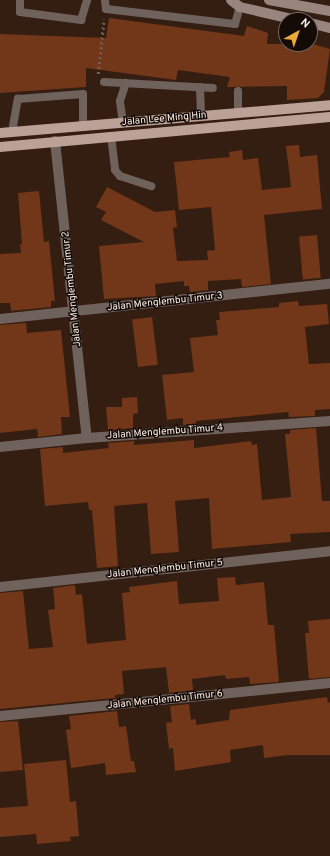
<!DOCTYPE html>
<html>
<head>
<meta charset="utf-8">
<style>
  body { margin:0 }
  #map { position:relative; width:330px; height:856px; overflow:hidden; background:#341d11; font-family:Overpass,sans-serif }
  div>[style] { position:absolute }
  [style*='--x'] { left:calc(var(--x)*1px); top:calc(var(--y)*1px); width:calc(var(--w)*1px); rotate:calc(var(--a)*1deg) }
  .building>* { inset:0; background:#723719; transform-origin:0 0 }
  .path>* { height:2.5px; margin-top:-1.25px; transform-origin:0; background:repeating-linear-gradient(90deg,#725e53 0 2px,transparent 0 5px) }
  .service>* { height:8px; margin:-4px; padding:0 4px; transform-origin:4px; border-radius:4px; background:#6f625d }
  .minor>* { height:10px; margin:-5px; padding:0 5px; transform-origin:5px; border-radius:5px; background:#6f625d }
  .secondary>* { height:10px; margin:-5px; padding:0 5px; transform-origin:5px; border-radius:5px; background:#9a857e }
  .primary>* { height:10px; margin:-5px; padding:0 5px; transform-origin:5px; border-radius:5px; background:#bca197 }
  span { translate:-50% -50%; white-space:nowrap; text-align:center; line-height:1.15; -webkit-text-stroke:3px #140a06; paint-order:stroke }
  .street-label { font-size:10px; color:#fff2eb }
  .north { position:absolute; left:278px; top:12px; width:40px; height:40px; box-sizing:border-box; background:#140a06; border:1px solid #726762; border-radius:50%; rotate:40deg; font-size:11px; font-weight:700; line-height:16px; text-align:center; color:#fff2eb }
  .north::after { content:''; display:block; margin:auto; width:14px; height:18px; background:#eca93b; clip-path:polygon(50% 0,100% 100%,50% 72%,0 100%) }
</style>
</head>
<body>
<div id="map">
  <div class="building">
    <div style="clip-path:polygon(109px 18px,244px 36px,247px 26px,268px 33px,267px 44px,313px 44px,330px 49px,324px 92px,318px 98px,287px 100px,287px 86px,227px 87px,230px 77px,178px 70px,176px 80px,86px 68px,86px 87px,0 93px,0 34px,106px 38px)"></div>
    <div style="clip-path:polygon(299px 145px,300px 157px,317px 155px,322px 209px,264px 215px,271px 284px,242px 287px,241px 279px,208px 281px,208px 290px,190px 292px,189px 286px,184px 286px,184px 281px,155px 284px,156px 296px,104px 299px,99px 246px,144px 242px,101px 220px,106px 212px,96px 207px,107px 187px,155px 212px,175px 210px,177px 227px,173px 228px,177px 261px,208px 260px,207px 251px,215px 250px,211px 207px,179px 210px,174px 162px,230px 157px,229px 152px,242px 150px,243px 160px,258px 158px,262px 190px,291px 187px,286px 146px)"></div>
    <div style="clip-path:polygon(39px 191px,44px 242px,49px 241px,55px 301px,51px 301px,51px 307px,11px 311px,10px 303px,0 303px,0 254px,21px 253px,20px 244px,22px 244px,18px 193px)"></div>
    <div style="left:317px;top:235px;width:43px;height:18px;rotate:85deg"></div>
    <div style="clip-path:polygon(298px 301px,299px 306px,327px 304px,329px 324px,305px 327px,309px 364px,330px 363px,330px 409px,315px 410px,315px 416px,289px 417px,288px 412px,196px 421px,196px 424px,183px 425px,183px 418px,167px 420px,162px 375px,194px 372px,190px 338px,218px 335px,216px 320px,220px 320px,219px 312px,279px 307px,279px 303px)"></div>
    <div style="left:152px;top:317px;width:48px;height:20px;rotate:83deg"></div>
    <div style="clip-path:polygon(26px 323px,27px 333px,61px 330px,70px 417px,61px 417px,62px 434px,38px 437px,37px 429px,0 433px,0 325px)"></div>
    <div style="clip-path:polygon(137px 397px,138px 413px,133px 414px,133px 428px,108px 430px,106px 407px,122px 407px,122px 398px)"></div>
    <div style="clip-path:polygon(316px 428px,322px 501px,330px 501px,330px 532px,290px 534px,291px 542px,212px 549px,209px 498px,175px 501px,179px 552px,151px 554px,147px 503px,114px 506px,118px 566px,97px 568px,92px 510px,89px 510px,88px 502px,45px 506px,40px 449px,63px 447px,63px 453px,109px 448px,108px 443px,134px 441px,134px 445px,194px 440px,194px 448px,251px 441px,252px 445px,257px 444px,262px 500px,291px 497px,285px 434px,290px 434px,290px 430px)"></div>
    <div style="clip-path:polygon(235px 577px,236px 585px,264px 582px,268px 625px,274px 625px,279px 682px,250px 684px,249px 677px,226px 679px,225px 675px,192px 679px,193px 690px,169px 693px,166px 667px,122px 671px,124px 694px,115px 695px,115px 698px,0 709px,0 593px,23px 591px,29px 649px,53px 647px,48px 610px,55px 609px,53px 588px,75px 585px,76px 595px,82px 594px,87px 644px,126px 640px,122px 593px,130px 592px,129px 587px,177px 581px,179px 604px,219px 601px,217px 578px)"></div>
    <div style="clip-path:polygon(330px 619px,330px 677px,309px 679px,305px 633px,309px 633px,308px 621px)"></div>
    <div style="clip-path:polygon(327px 697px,328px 703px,330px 702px,330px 755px,289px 755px,264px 758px,263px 745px,230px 750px,231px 762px,175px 771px,173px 748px,169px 749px,166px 723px,172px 722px,170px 706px,189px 704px,191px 720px,196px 719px,196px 725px,229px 720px,230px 710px)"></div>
    <div style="clip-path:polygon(117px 711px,119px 727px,126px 726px,131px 761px,134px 761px,136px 772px,106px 775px,105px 763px,71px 768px,66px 730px,71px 729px,69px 716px)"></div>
    <div style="clip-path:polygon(18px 721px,23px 770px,0 772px,0 722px)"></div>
    <div style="clip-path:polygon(66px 760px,70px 802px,76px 801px,79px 836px,70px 837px,71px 841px,37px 844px,36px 834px,0 837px,0 808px,28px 806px,24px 764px)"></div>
  </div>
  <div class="path">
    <div style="--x:98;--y:74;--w:55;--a:-83.8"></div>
  </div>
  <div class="service">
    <div style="--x:20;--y:0;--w:12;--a:90"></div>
    <div style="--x:20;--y:12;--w:62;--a:7.5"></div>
    <div style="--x:81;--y:20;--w:21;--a:-73"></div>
    <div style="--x:105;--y:0;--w:9;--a:84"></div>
    <div style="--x:106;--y:9;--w:130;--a:6.6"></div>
    <div style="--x:235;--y:24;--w:18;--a:-74"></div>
    <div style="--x:104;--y:82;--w:109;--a:3.2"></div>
    <div style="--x:200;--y:87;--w:29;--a:88"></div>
    <div style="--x:238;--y:91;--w:22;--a:90"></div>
    <div style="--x:123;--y:123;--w:22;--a:-98"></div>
    <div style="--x:120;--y:101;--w:19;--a:-72"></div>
    <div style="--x:12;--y:132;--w:34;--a:-80"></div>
    <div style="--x:18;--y:99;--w:65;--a:-4.4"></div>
    <div style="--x:83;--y:94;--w:32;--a:90"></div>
    <div style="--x:111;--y:136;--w:34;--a:83"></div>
    <div style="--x:115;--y:170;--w:8;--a:50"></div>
    <div style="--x:120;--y:176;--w:33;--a:18"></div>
  </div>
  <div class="minor">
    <div style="--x:55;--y:141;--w:299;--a:83.9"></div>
    <div style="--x:0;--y:319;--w:332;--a:-6.1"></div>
    <div style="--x:0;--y:447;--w:87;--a:-5.9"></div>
    <div style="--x:87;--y:438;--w:244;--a:-4"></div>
    <div style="--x:0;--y:587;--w:332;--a:-6.2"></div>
    <div style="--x:0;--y:716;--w:332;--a:-5.7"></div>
  </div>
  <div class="secondary">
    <div style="--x:231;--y:0;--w:11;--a:38"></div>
    <div style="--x:240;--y:7;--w:57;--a:13.1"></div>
    <div style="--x:269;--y:0;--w:62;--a:10.2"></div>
    <div style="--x:310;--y:23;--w:21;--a:14"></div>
  </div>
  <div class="primary">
    <div style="--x:0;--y:133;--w:331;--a:-4.8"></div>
    <div style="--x:0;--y:147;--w:331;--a:-5.2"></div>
  </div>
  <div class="street-label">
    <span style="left:164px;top:119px;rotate:-5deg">Jalan Lee Ming Hin</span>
    <span style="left:72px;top:289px;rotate:-96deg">Jalan Menglembu Timur 2</span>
    <span style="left:165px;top:302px;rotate:-6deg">Jalan Menglembu Timur 3</span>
    <span style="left:165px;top:432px;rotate:-4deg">Jalan Menglembu Timur 4</span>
    <span style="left:165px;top:569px;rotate:-6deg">Jalan Menglembu Timur 5</span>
    <span style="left:165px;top:700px;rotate:-6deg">Jalan Menglembu Timur 6</span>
  </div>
  <div class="north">N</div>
</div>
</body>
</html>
